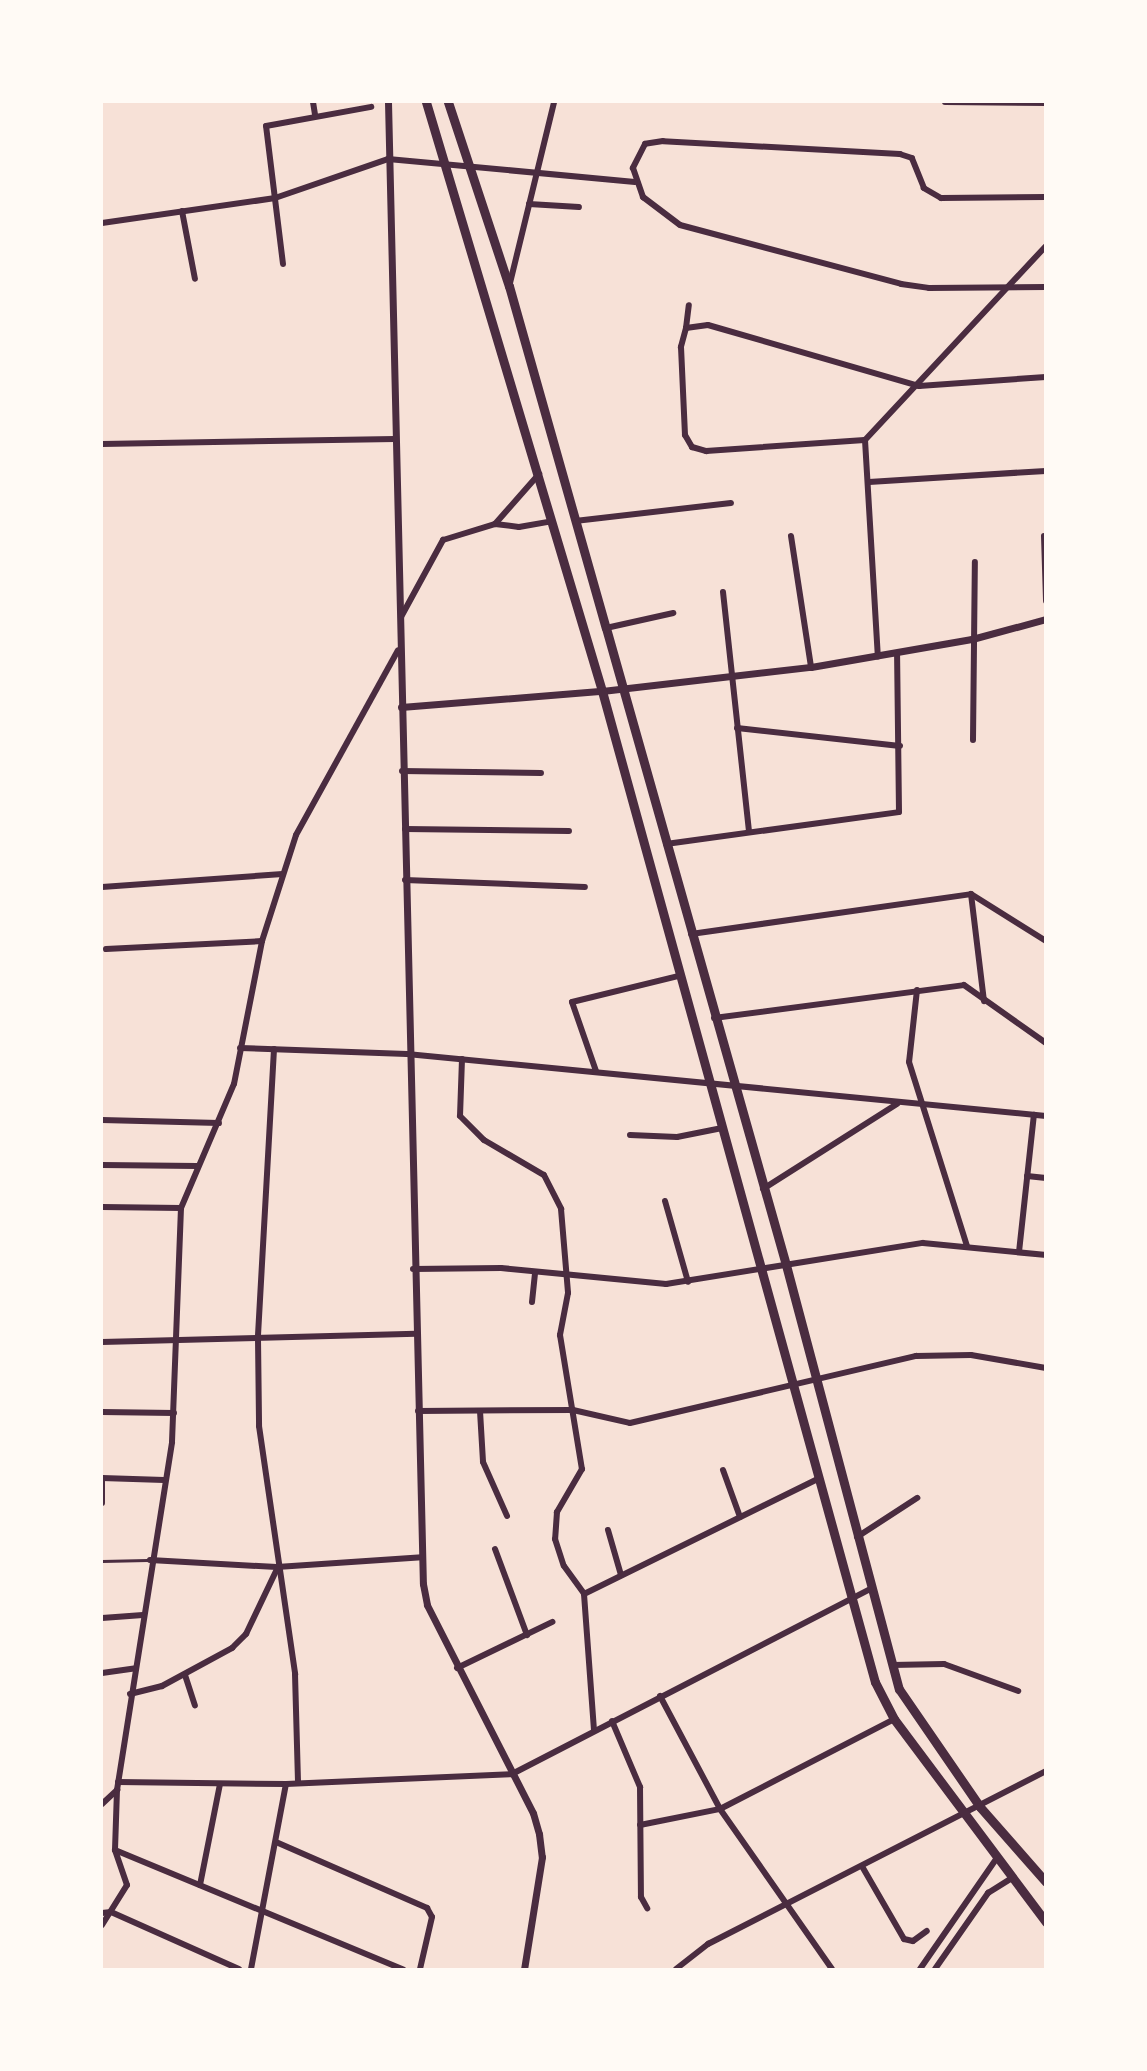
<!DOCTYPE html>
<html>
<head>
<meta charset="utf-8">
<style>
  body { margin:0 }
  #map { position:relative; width:1147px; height:2071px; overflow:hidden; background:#f7e1d7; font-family:Cabin,sans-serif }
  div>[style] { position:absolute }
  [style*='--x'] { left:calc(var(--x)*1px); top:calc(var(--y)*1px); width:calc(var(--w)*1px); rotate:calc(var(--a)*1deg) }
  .service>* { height:2.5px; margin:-1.25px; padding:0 1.25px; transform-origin:1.25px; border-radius:1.25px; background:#4a2c40 }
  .minor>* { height:6px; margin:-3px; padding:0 3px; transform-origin:3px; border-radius:3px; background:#4a2c40 }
  .tertiary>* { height:7px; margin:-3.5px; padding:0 3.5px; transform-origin:3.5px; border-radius:3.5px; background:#4a2c40 }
  .secondary>* { height:9px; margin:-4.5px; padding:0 4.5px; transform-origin:4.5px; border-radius:4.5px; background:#4a2c40 }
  span { translate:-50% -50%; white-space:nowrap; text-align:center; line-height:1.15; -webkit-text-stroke:7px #fffaf5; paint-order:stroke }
  .frame { position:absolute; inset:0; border:103px solid #fffaf5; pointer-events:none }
</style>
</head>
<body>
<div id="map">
  <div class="service">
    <div style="--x:102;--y:1561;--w:45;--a:-1.3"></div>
  </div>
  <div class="minor">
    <div style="--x:313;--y:102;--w:13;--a:81"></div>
    <div style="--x:945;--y:102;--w:101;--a:0.6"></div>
    <div style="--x:1046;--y:197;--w:105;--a:179.5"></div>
    <div style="--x:941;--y:198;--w:20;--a:-150"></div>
    <div style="--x:924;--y:188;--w:32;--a:-112"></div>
    <div style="--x:912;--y:158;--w:13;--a:-162"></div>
    <div style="--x:900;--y:154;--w:237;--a:-176.9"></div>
    <div style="--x:663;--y:141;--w:18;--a:171"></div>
    <div style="--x:645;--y:144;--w:27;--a:117"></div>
    <div style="--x:633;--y:168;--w:31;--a:71"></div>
    <div style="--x:643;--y:197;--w:46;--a:37.1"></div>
    <div style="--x:680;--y:225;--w:229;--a:14.9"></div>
    <div style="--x:901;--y:284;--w:28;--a:8"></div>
    <div style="--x:929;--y:288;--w:117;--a:-0.5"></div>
    <div style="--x:529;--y:204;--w:50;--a:3.4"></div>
    <div style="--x:182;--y:211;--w:69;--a:79.2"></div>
    <div style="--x:102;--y:223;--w:175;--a:-8.2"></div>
    <div style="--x:275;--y:198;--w:120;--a:-19"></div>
    <div style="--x:388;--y:159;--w:248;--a:5.3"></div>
    <div style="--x:283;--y:264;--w:139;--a:-97"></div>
    <div style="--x:266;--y:126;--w:107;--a:-10.3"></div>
    <div style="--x:510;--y:283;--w:186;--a:-76.3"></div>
    <div style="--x:686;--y:328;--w:22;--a:-8"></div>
    <div style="--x:708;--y:325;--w:220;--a:16.1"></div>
    <div style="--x:919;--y:386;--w:127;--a:-4.1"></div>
    <div style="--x:686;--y:328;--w:20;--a:105"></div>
    <div style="--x:681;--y:347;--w:88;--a:87.4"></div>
    <div style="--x:685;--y:435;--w:14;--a:60"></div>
    <div style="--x:692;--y:447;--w:15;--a:16"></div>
    <div style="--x:706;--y:451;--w:159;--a:-4"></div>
    <div style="--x:686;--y:328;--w:23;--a:-83"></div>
    <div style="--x:865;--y:440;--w:265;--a:-47"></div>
    <div style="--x:865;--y:440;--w:217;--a:86.6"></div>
    <div style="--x:102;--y:444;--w:293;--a:-1"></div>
    <div style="--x:869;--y:482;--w:177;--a:-3.6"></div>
    <div style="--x:575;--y:521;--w:157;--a:-6.6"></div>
    <div style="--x:495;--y:524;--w:67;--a:-48.7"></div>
    <div style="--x:791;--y:536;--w:133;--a:81.3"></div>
    <div style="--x:1044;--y:536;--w:65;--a:88.2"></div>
    <div style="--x:723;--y:592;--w:241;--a:83.8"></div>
    <div style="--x:401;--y:617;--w:88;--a:-61.4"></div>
    <div style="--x:443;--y:540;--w:54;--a:-17.1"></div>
    <div style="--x:495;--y:524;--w:24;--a:7"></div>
    <div style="--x:519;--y:527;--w:34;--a:-10"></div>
    <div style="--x:606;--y:628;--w:69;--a:-12.6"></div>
    <div style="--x:737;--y:728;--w:164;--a:6.3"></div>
    <div style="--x:973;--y:740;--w:178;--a:-89.4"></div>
    <div style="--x:402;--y:771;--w:139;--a:0.8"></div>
    <div style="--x:405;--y:829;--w:164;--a:0.7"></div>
    <div style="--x:666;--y:844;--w:235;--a:-7.8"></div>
    <div style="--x:899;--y:812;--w:158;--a:-90.7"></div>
    <div style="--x:405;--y:880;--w:180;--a:2.2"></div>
    <div style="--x:102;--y:887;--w:181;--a:-4.1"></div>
    <div style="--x:971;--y:894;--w:108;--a:83.1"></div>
    <div style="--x:691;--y:934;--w:283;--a:-8.1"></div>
    <div style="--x:971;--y:894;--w:89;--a:32.1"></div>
    <div style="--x:106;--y:949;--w:156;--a:-2.9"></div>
    <div style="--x:917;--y:990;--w:72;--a:96.3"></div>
    <div style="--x:909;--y:1062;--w:193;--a:72.5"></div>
    <div style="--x:714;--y:1018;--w:252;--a:-7.5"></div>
    <div style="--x:964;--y:985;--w:100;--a:35.3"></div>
    <div style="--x:240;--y:1048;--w:167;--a:2.1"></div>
    <div style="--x:407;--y:1054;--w:642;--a:5.54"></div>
    <div style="--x:274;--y:1049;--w:290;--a:93.2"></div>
    <div style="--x:258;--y:1339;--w:87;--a:89.3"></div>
    <div style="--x:259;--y:1426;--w:251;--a:81.7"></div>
    <div style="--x:295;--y:1674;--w:109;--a:88.4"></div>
    <div style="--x:462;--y:1059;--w:57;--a:92"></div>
    <div style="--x:460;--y:1116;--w:34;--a:45"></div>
    <div style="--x:484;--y:1140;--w:69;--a:30.3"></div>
    <div style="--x:544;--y:1175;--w:38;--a:63"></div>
    <div style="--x:561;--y:1209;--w:84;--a:85.2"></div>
    <div style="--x:568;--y:1293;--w:43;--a:100.8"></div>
    <div style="--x:560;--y:1335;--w:136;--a:80.7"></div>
    <div style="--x:582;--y:1469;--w:50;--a:120.2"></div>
    <div style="--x:557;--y:1512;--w:27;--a:94"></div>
    <div style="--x:555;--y:1539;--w:28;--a:72"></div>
    <div style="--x:564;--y:1566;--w:34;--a:54"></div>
    <div style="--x:584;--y:1594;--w:137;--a:85.8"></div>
    <div style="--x:596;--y:1071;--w:73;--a:-109.2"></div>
    <div style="--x:572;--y:1002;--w:110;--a:-13.7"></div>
    <div style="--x:102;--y:1120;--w:117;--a:1.5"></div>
    <div style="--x:630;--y:1135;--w:47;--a:2.4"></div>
    <div style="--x:677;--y:1137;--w:46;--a:-11.3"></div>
    <div style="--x:102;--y:1165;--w:95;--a:0.6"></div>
    <div style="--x:1027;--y:1176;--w:19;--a:6"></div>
    <div style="--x:763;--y:1189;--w:159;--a:-32.4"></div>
    <div style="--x:665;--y:1201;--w:84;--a:74.1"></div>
    <div style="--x:102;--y:1207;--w:79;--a:0.7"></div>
    <div style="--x:1019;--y:1252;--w:138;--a:-83.8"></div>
    <div style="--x:413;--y:1269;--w:88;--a:-0.7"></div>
    <div style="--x:501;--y:1268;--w:166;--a:5.5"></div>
    <div style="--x:666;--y:1284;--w:260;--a:-9.1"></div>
    <div style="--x:923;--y:1243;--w:124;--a:5.6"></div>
    <div style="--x:532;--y:1302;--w:30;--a:-84"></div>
    <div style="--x:102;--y:1342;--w:314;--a:-1.5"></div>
    <div style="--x:418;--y:1411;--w:155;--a:-0.4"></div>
    <div style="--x:573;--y:1410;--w:58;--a:12.8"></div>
    <div style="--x:630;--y:1423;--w:294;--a:-13.2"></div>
    <div style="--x:916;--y:1356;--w:55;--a:-1"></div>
    <div style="--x:971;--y:1355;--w:76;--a:9.8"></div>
    <div style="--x:480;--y:1411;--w:51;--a:86.6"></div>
    <div style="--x:483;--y:1462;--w:59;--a:66"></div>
    <div style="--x:102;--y:1412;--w:72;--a:0.8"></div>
    <div style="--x:723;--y:1470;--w:50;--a:70.1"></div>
    <div style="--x:102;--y:1478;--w:62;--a:1.8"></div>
    <div style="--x:102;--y:1503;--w:25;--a:-90"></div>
    <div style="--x:608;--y:1530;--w:47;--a:73.9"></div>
    <div style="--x:857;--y:1537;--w:72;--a:-33"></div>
    <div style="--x:495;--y:1549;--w:92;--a:69.6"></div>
    <div style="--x:150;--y:1560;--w:127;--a:3.2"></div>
    <div style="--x:277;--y:1567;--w:145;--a:-3.9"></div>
    <div style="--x:584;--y:1594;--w:261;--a:-26.2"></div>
    <div style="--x:102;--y:1618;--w:41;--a:-4.2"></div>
    <div style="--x:892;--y:1665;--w:52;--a:-1.1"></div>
    <div style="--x:944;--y:1664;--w:79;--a:20"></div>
    <div style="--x:457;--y:1668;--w:106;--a:-25.8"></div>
    <div style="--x:102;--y:1673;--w:34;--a:-8"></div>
    <div style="--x:185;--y:1675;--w:32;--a:72"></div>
    <div style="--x:130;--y:1694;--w:33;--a:-14"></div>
    <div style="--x:162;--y:1686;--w:80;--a:-28.5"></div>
    <div style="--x:232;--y:1648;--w:20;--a:-45"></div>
    <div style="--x:246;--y:1634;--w:72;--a:-64.5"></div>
    <div style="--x:660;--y:1696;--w:128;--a:62"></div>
    <div style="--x:720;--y:1809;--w:195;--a:55"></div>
    <div style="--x:612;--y:1721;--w:72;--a:67"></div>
    <div style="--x:640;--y:1787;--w:110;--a:89.5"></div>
    <div style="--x:641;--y:1897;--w:13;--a:61"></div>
    <div style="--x:118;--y:1782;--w:168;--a:0.7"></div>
    <div style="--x:286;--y:1784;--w:226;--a:-2.5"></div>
    <div style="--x:512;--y:1774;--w:404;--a:-27.3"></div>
    <div style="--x:102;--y:1804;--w:21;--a:-43"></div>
    <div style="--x:640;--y:1825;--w:82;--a:-11.3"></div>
    <div style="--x:720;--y:1809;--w:196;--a:-27.3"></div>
    <div style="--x:276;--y:1842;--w:165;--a:23.6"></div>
    <div style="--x:427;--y:1908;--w:10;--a:61"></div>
    <div style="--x:432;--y:1917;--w:53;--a:103"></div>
    <div style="--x:115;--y:1850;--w:312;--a:22.5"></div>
    <div style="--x:863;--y:1868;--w:82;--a:60"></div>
    <div style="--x:904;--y:1939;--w:9;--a:13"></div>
    <div style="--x:913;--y:1941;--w:17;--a:-36"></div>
    <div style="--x:200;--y:1885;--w:103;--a:-78.8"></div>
    <div style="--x:102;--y:1913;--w:9;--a:-6"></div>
    <div style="--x:111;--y:1912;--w:140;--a:24"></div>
    <div style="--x:102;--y:1925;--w:47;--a:-58"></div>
    <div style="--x:127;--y:1885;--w:37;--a:-109"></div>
    <div style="--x:115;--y:1850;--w:60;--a:-88.1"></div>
    <div style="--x:117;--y:1790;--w:352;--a:-81"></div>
    <div style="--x:172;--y:1442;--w:234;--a:-87.8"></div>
    <div style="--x:181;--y:1208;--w:135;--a:-66.9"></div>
    <div style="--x:234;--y:1084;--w:146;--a:-78.9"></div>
    <div style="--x:262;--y:941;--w:111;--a:-72.2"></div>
    <div style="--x:296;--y:835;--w:211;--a:-61.1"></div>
    <div style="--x:251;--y:1969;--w:188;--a:-79.3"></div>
    <div style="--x:676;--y:1969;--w:41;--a:-38"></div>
    <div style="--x:708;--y:1944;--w:380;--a:-27.1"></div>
    <div style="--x:920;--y:1969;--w:135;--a:-55.3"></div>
    <div style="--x:935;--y:1969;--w:93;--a:-55.1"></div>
    <div style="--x:988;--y:1893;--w:28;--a:-32"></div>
  </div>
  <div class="tertiary">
    <div style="--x:388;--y:102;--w:1482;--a:88.65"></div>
    <div style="--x:423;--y:1584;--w:21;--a:79"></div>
    <div style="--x:427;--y:1605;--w:233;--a:63"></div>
    <div style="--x:533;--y:1813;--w:22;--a:74"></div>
    <div style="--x:539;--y:1834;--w:23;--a:83"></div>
    <div style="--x:542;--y:1857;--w:113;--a:99.1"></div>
    <div style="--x:401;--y:707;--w:202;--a:-4.6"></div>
    <div style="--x:602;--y:691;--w:210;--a:-6.6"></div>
    <div style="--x:811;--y:667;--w:163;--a:-9.9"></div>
    <div style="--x:972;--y:639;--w:77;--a:-15.1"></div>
  </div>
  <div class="secondary">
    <div style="--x:426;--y:102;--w:615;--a:73.36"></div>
    <div style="--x:602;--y:691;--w:1028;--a:74.6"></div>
    <div style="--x:875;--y:1682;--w:42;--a:62.8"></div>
    <div style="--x:894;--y:1719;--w:254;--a:53.2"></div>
    <div style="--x:448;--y:102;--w:194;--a:71.7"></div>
    <div style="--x:509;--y:286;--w:355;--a:74.2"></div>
    <div style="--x:606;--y:628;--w:662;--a:74.22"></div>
    <div style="--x:786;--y:1265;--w:439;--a:75.1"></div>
    <div style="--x:899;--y:1689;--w:143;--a:55.5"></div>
    <div style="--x:980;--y:1807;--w:100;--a:48.7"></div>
  </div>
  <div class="frame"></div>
</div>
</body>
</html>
